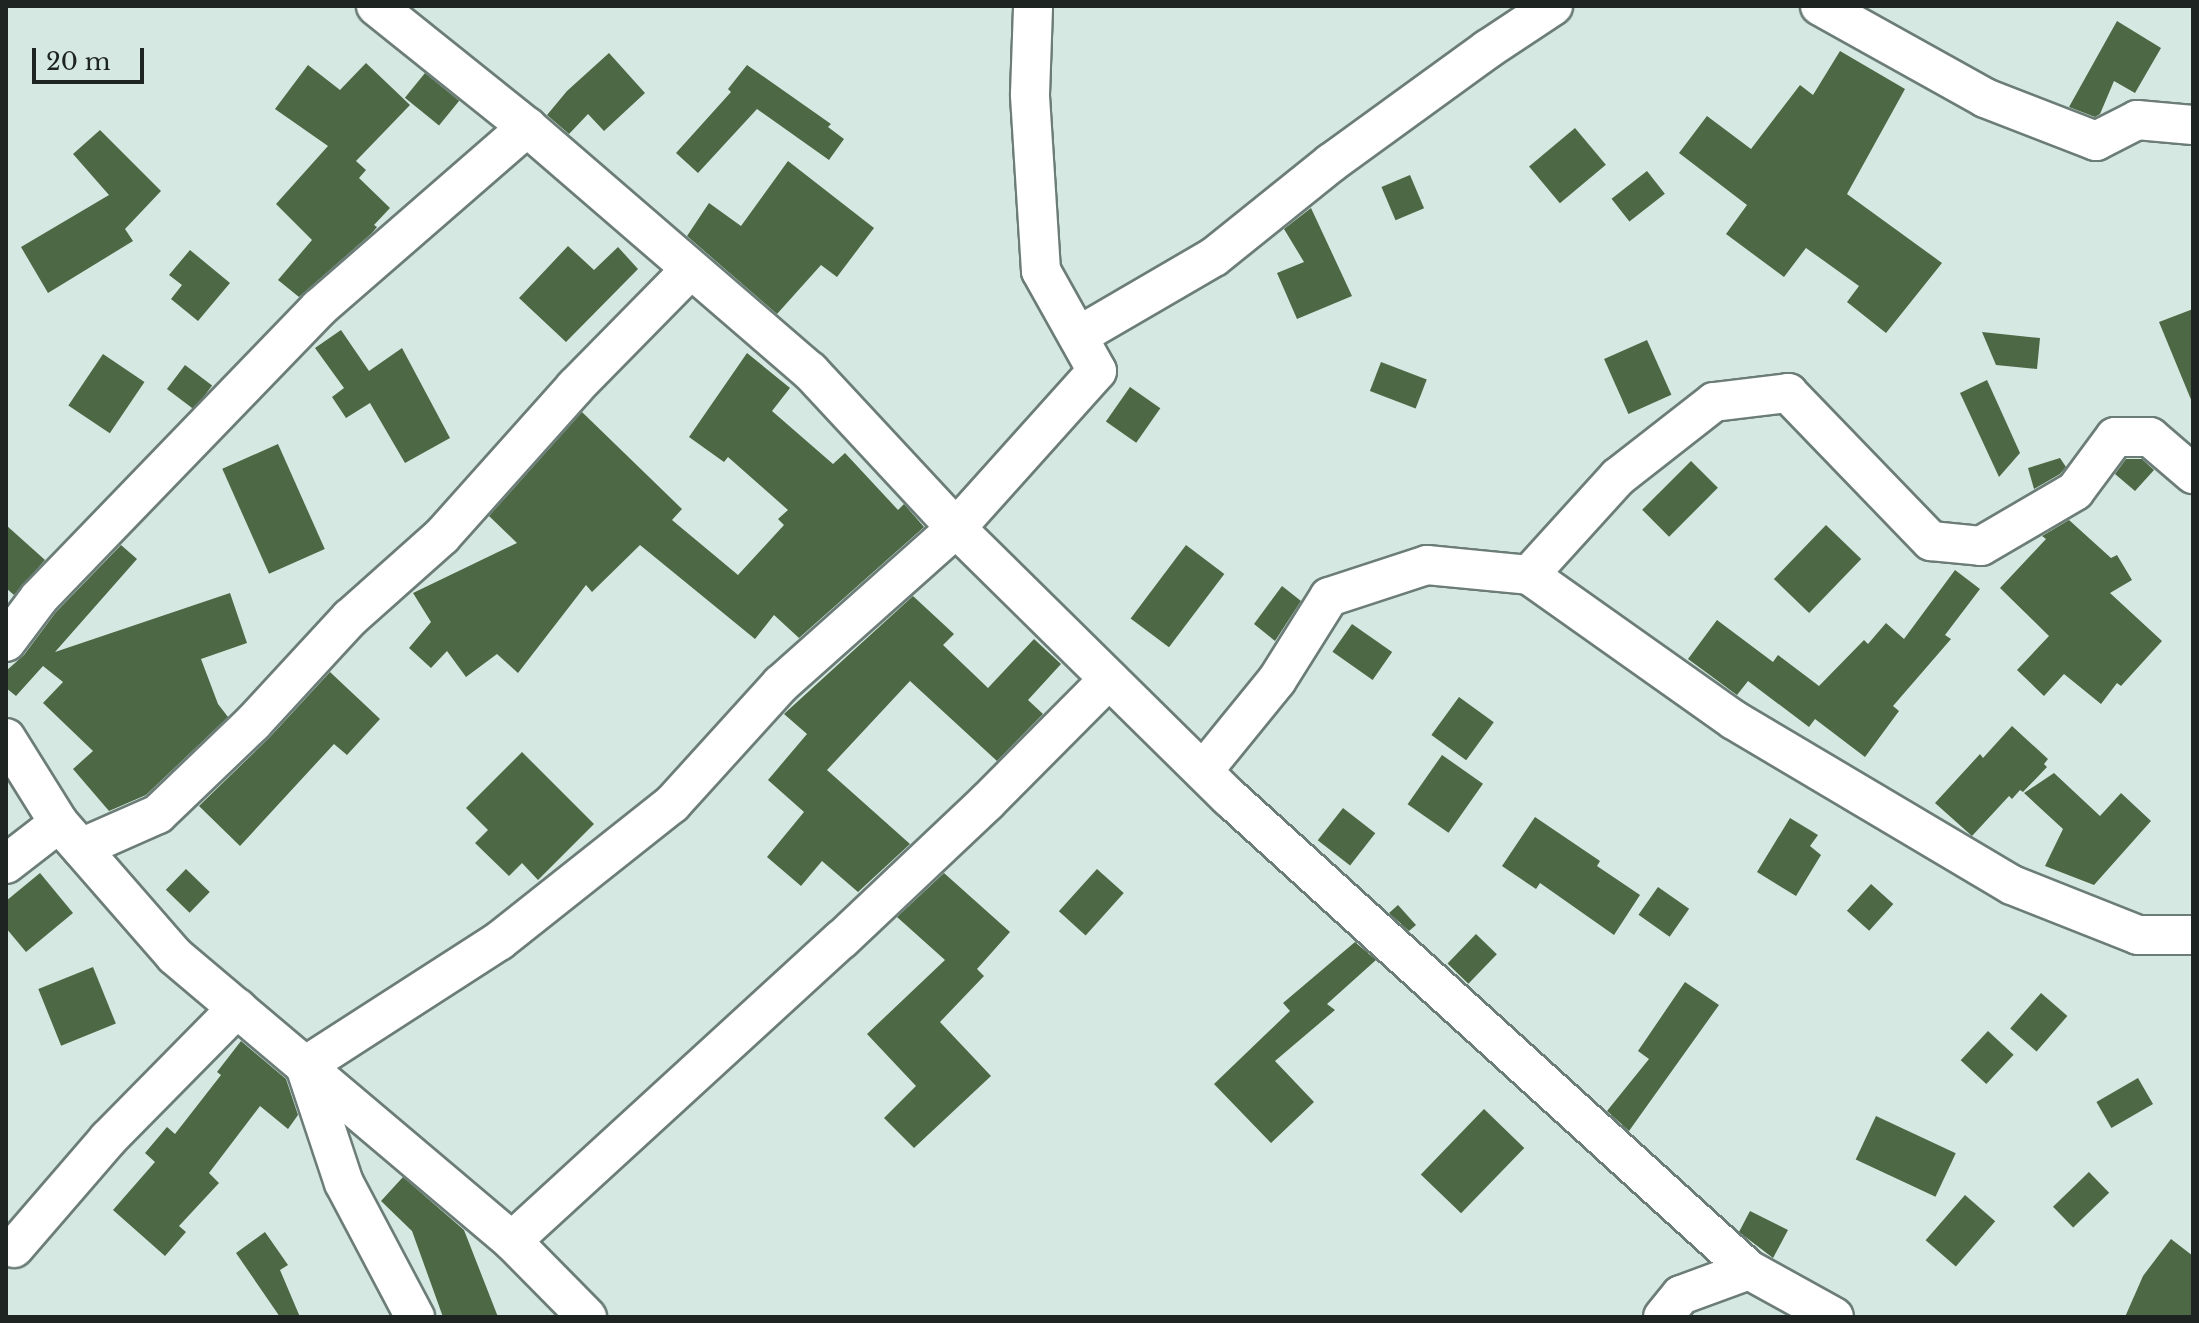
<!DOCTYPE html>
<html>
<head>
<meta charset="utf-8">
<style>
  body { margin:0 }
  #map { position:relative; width:2199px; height:1323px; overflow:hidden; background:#d5e8e1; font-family:"Libre Baskerville",serif }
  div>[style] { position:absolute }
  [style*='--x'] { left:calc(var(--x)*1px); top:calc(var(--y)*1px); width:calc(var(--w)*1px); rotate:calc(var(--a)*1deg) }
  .building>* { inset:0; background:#4d6845; transform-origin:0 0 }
  .roads { filter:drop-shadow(2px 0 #6c7d77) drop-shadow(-2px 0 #6c7d77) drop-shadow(0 2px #6c7d77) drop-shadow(0 -2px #6c7d77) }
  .minor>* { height:38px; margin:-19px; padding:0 19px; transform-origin:19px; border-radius:19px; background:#fff }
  span { translate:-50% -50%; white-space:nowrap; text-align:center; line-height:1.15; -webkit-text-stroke:8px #d5e8e1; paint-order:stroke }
  .frame { position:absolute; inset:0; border:8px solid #1d2422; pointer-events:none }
  .scale { position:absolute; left:32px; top:48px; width:112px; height:36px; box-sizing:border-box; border:4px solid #1d2422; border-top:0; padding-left:10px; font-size:24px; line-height:28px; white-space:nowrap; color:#1d2422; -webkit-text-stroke:6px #d5e8e1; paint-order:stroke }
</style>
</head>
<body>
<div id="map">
  <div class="building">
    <div style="clip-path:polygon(2117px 21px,2161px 48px,2135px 93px,2114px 81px,2100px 114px,2095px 117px,2069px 107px)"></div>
    <div style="clip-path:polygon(1840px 51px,1905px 89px,1847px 194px,1942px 263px,1886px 333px,1847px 302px,1859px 286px,1806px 248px,1784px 277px,1726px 234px,1747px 205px,1679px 153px,1707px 116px,1751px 149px,1800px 85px,1813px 95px)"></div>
    <div style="clip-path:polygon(609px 53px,645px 93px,604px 131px,588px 114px,569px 134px,547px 115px,567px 91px)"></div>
    <div style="clip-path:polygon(366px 63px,410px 105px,356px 161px,366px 170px,359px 178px,390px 208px,374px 225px,377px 227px,372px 233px,299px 297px,278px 280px,312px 240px,276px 204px,328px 146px,275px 109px,308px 65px,340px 90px)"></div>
    <div style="clip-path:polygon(747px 65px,831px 124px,828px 127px,844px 139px,829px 160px,757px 109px,698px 173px,676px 153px,731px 92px,728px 89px)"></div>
    <div style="left:425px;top:73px;width:44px;height:32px;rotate:39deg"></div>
    <div style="left:1575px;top:128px;width:48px;height:60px;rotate:50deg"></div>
    <div style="clip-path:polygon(100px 130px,161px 191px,125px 229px,133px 241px,48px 293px,21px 247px,109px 195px,73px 154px)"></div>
    <div style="clip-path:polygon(788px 161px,874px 228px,837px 277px,821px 265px,777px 314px,687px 236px,709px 203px,741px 226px)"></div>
    <div style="left:1647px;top:171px;width:29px;height:45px;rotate:52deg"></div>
    <div style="left:1410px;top:175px;width:36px;height:31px;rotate:67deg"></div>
    <div style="clip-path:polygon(1311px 208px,1352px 296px,1297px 319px,1277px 273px,1304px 262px,1284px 229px)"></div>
    <div style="clip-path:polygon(568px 246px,594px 270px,618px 247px,638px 269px,566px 342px,519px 298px)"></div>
    <div style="clip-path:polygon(190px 250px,230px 283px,198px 321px,171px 299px,182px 285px,169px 275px)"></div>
    <div style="clip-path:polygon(2193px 309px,2193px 402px,2192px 402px,2159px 322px)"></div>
    <div style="clip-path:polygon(341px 330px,369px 371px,402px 348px,450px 438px,405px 463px,370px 403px,346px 418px,332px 397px,344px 388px,315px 348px)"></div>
    <div style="clip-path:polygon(1982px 332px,2040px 338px,2037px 369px,1996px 365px)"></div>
    <div style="left:1647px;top:340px;width:60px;height:47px;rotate:66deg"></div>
    <div style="clip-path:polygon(747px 353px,790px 388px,772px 411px,833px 464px,845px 453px,898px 510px,904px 504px,924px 527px,799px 638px,774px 615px,755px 639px,640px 545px,592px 592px,586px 585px,518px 673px,497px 654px,466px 677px,447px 651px,431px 668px,409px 648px,431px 622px,413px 593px,517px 543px,489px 516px,582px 412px,682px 509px,672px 520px,738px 575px,784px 525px,778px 519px,788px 510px,728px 457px,724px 462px,689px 437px)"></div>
    <div style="left:103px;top:354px;width:50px;height:62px;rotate:34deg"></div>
    <div style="left:1381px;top:362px;width:49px;height:31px;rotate:21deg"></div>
    <div style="left:185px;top:365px;width:34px;height:30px;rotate:37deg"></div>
    <div style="clip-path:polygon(1987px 380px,2020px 453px,1999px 477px,1960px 393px)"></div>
    <div style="left:1130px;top:387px;width:37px;height:42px;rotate:35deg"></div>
    <div style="left:278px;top:444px;width:115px;height:61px;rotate:66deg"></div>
    <div style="clip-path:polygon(2060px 458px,2066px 467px,2060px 474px,2034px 489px,2028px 468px)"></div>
    <div style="clip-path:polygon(2126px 459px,2142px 459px,2154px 470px,2135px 491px,2115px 474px)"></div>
    <div style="left:1691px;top:461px;width:38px;height:69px;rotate:45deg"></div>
    <div style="clip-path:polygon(2069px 520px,2111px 558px,2117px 555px,2132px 580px,2110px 593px,2162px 641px,2121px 686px,2117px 683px,2101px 704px,2064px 674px,2044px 696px,2017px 670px,2049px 636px,2000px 588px,2046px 539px,2042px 536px)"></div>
    <div style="clip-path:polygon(6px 525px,45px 560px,14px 595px,6px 588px)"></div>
    <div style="left:1826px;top:525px;width:49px;height:75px;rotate:44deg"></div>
    <div style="clip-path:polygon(121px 545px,137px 559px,55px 652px,230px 593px,247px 643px,201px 659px,218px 704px,228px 717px,146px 795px,109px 811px,73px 769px,93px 751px,43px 703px,63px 682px,43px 666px,16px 696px,6px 688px,6px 671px,24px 655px,56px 612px)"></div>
    <div style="left:1186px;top:545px;width:48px;height:92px;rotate:37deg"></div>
    <div style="clip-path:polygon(1955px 570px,1980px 589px,1945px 635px,1951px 639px,1893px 706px,1899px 711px,1865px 757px,1815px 719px,1809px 727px,1748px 681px,1737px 695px,1688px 659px,1717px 620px,1773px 662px,1778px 655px,1819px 686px,1864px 640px,1868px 644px,1886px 623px,1904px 639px)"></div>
    <div style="clip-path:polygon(1282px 586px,1301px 601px,1275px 641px,1254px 624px)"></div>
    <div style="clip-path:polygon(913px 596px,954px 634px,943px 645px,988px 688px,1034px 639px,1061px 664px,1028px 700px,1043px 714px,997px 761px,910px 681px,827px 770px,910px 844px,858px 892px,822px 861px,801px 886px,767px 857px,804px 812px,768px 780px,807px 734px,784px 714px)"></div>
    <div style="left:1352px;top:624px;width:49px;height:34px;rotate:35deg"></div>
    <div style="clip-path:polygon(330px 672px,380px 719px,347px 755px,334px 744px,240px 846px,199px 806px,269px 738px)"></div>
    <div style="left:1459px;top:697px;width:43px;height:47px;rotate:36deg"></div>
    <div style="clip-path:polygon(2012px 726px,2048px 759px,2044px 764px,2047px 767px,2023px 792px,2020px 790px,2012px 799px,2009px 796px,1972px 836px,1935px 803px,1980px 754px,1983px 758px)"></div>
    <div style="clip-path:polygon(522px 752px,594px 824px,538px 880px,522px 863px,509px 876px,475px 843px,488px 830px,466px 808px)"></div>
    <div style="left:1442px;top:755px;width:50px;height:60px;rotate:35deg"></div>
    <div style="clip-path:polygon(2054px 773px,2100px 816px,2121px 793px,2151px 821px,2094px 885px,2045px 866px,2063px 829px,2024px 793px)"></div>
    <div style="left:1343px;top:808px;width:41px;height:41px;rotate:38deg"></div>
    <div style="clip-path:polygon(1535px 817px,1600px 861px,1597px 866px,1640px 895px,1614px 935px,1540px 883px,1536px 889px,1502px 866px)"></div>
    <div style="clip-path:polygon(1790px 818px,1818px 835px,1810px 846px,1821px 855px,1796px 896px,1757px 872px)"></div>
    <div style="left:186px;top:869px;width:33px;height:29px;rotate:44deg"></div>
    <div style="left:1097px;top:869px;width:36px;height:57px;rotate:42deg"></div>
    <div style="clip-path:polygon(40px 873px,73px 913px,26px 952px,6px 928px,6px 901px)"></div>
    <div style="clip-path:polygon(944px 873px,1010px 932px,977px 969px,984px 976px,940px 1022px,991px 1076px,914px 1148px,884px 1118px,916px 1086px,867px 1034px,945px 960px,897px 917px)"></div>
    <div style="left:1871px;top:884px;width:30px;height:36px;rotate:42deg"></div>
    <div style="left:1658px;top:887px;width:38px;height:34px;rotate:35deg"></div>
    <div style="clip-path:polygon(1398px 905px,1416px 925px,1409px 931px,1389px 913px)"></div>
    <div style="left:1476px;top:934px;width:29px;height:41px;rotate:44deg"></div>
    <div style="clip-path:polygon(1355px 942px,1376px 960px,1327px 1004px,1335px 1010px,1275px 1061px,1314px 1102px,1271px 1143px,1214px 1084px,1290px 1011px,1283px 1003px)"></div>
    <div style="left:93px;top:967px;width:61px;height:59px;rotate:68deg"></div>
    <div style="clip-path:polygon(1685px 982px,1719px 1005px,1629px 1131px,1607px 1111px,1649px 1059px,1638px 1051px)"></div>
    <div style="left:2041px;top:993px;width:35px;height:47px;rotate:41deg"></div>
    <div style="left:1988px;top:1031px;width:35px;height:40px;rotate:43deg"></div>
    <div style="clip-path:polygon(241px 1041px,286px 1079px,298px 1115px,288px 1129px,260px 1106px,209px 1173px,219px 1183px,179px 1226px,186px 1232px,165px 1256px,113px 1210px,155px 1162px,145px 1153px,167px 1127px,175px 1134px,221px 1075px,217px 1072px)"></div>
    <div style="left:2138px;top:1078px;width:30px;height:48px;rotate:60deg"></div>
    <div style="left:1484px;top:1109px;width:56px;height:91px;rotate:44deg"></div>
    <div style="left:1876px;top:1116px;width:88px;height:48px;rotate:25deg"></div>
    <div style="left:2089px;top:1172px;width:29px;height:50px;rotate:46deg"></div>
    <div style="clip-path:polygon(403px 1177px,464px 1230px,498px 1317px,443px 1317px,412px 1231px,381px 1201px)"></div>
    <div style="left:1965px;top:1195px;width:40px;height:60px;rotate:41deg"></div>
    <div style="clip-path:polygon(1750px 1211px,1788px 1230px,1773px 1258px,1739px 1232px)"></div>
    <div style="clip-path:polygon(265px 1232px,288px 1265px,280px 1270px,300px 1317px,280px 1317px,236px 1253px)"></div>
    <div style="clip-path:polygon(2171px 1239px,2193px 1256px,2193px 1317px,2125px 1317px,2143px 1276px)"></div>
  </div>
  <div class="roads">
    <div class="minor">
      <div style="--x:376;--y:6;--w:193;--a:38.7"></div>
      <div style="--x:527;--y:127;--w:374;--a:40.8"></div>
      <div style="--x:810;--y:371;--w:214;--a:47.1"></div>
      <div style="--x:956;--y:528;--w:385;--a:44.6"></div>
      <div style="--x:1230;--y:798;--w:702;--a:42.28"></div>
      <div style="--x:1749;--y:1270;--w:97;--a:28.9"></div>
      <div style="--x:1820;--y:6;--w:189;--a:29.1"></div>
      <div style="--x:1985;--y:98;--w:119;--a:21.2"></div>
      <div style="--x:2096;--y:141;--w:46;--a:-27.1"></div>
      <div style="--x:2137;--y:120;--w:56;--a:5.1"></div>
      <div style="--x:1078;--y:336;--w:157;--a:-30.2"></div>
      <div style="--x:1214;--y:257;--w:150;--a:-38.8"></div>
      <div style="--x:1331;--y:163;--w:194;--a:-36"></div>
      <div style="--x:1488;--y:49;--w:78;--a:-33.5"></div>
      <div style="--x:1529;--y:575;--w:132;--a:-47.8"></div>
      <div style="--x:1618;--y:477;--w:122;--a:-38"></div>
      <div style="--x:1714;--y:402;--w:75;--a:-6.9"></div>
      <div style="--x:1788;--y:393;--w:206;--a:46"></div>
      <div style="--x:1931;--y:541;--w:50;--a:5.7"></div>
      <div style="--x:1981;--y:546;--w:109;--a:-30.3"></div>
      <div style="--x:2075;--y:491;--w:67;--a:-53.5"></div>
      <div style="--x:2115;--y:437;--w:35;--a:0"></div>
      <div style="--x:2150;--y:437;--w:57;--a:40.7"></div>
      <div style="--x:6;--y:642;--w:55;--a:-53.1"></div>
      <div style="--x:39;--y:598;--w:403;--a:-46"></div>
      <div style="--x:319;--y:308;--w:276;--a:-41"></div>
      <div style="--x:6;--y:738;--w:100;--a:58.1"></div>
      <div style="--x:59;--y:823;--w:176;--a:48.9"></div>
      <div style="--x:175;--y:956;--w:170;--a:40.2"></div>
      <div style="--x:305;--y:1066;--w:123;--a:71.6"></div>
      <div style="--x:344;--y:1183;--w:152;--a:62.1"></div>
      <div style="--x:1203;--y:771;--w:117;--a:-50.9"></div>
      <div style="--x:1277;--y:680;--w:98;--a:-57.9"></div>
      <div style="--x:1329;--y:597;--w:103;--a:-18.1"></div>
      <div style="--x:1427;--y:565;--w:102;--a:5.6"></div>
      <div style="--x:1529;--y:575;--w:251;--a:35.3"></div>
      <div style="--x:1734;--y:720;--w:323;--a:30.7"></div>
      <div style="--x:2012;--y:885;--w:136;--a:21.6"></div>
      <div style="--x:2138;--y:935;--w:55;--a:0"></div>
      <div style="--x:81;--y:848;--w:84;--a:-23.8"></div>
      <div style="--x:158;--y:814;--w:132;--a:-43.8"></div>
      <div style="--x:253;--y:723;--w:143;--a:-47.3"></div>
      <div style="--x:350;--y:618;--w:123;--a:-41.7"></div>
      <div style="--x:442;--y:536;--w:200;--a:-48.2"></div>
      <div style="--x:575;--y:387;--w:165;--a:-45.5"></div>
      <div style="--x:6;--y:864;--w:67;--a:-37.7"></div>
      <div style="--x:512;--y:1241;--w:446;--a:-42.5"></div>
      <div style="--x:841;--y:940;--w:201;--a:-43.4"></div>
      <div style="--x:987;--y:802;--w:173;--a:-45.2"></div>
      <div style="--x:14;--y:1248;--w:144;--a:-49.2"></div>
      <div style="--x:108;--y:1139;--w:184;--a:-45.4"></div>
      <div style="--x:587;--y:1317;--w:107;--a:-134.6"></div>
      <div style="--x:512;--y:1241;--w:271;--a:-139.8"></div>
      <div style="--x:305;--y:1066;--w:231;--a:-32.8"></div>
      <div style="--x:499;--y:941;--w:221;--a:-38.4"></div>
      <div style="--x:672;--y:804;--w:162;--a:-47.8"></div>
      <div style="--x:781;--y:684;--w:234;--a:-41.7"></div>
      <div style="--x:956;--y:528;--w:211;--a:-48.1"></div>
      <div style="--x:1097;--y:371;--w:115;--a:-119.2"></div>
      <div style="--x:1041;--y:271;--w:177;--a:-93.6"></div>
      <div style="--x:1030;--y:94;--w:88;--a:-88"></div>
      <div style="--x:1663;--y:1317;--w:28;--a:-51"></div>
      <div style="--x:1681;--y:1295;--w:72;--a:-20.2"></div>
    </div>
  </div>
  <div class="frame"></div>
  <div class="scale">20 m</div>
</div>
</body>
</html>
